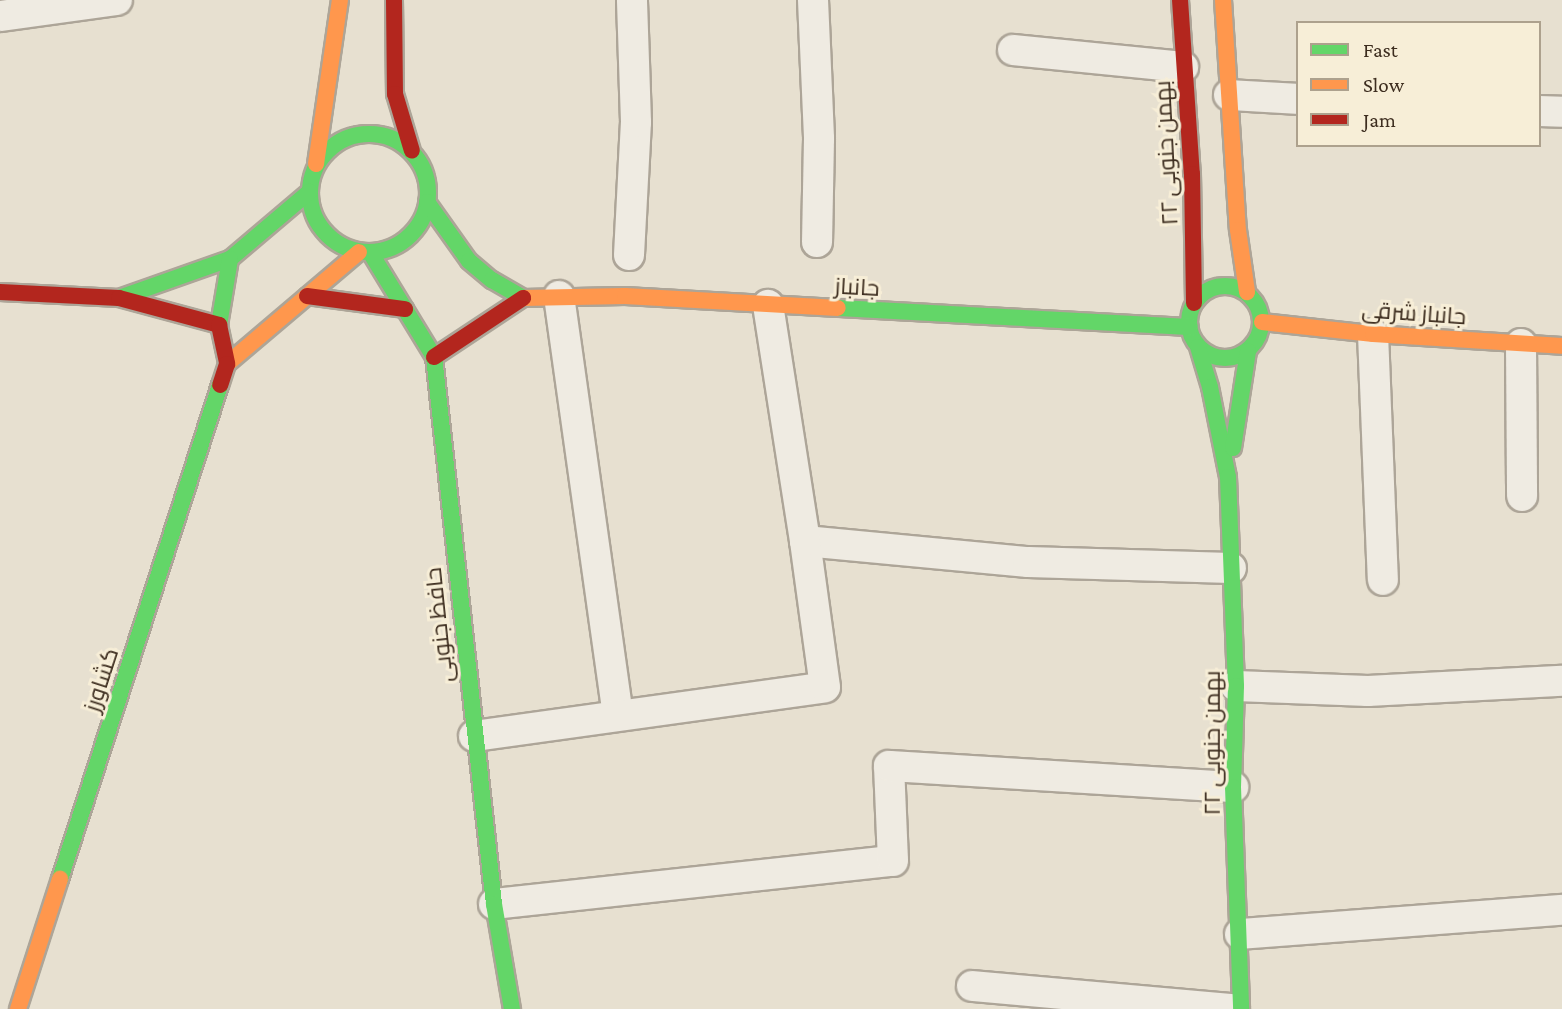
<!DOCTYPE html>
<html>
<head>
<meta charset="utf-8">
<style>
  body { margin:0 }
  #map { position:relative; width:1562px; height:1009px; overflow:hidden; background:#e7e0d0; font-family:"Crimson Pro",Cairo,serif }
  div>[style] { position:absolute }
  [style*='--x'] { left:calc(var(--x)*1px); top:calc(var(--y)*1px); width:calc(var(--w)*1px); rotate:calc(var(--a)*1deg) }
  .roads { filter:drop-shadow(2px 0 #ada598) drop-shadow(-2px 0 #ada598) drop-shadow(0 2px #ada598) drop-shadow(0 -2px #ada598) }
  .street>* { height:30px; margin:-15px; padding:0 15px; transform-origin:15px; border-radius:15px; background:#efebe2 }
  .fast>* { height:16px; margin:-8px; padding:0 8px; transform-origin:8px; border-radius:8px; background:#63d668 }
  .fast>.ring { margin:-8px; padding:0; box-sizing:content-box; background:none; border:16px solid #63d668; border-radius:50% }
  .slow>* { height:16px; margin:-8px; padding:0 8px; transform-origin:8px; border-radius:8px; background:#ff974d }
  .jam>* { height:16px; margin:-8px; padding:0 8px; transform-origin:8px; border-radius:8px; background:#b3261e }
  span { translate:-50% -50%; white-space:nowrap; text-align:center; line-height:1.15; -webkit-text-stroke:6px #f7eed7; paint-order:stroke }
  .street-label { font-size:23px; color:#3d2d1f }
  .legend { position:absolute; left:1296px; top:21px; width:245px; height:126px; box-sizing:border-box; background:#f7eed7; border:2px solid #ada18d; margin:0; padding:9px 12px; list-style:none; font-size:21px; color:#3d2d1f }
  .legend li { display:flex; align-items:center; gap:14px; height:35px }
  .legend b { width:35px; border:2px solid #ada18d }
</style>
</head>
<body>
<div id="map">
  <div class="roads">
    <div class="street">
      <div style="--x:813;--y:0;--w:139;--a:87.5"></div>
      <div style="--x:819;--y:139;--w:103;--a:91.1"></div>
      <div style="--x:0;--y:16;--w:118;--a:-7.8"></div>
      <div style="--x:1013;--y:50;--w:171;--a:5.7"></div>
      <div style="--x:1229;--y:95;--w:69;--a:3.3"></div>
      <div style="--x:1539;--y:111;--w:23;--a:2"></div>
      <div style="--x:629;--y:255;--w:133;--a:-87"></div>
      <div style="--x:636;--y:122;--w:122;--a:-91.9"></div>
      <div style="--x:559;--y:296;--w:423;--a:82"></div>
      <div style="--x:1373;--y:334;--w:246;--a:87.7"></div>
      <div style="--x:1521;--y:344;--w:152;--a:89.6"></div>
      <div style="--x:805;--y:541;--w:224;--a:5.4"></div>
      <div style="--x:1028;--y:562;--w:203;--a:1.7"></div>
      <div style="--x:1236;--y:686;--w:132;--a:2.2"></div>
      <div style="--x:1368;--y:691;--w:194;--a:-3"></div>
      <div style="--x:474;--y:736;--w:354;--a:-7.9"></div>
      <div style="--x:825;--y:687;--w:147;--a:-97.8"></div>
      <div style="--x:805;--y:541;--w:239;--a:-98.9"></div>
      <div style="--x:494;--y:904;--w:401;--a:-6.2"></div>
      <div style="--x:893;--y:861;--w:95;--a:-92.4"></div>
      <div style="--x:889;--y:766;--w:345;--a:3.5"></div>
      <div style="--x:1240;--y:934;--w:323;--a:-4.3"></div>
      <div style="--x:972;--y:986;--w:261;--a:5.1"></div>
    </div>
    <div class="fast">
      <div class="ring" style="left:310px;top:134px;width:102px;height:102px"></div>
      <div style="--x:427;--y:202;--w:72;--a:54.6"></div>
      <div style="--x:469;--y:261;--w:30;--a:40"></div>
      <div style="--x:492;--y:280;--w:36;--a:30"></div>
      <div style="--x:370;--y:252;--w:123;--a:58.6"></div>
      <div style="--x:434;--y:357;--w:550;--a:83.74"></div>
      <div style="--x:494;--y:904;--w:107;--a:80.3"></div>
      <div class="ring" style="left:1189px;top:286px;width:56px;height:56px"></div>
      <div style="--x:119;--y:298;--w:118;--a:-19.4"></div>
      <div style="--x:230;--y:259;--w:104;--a:-40.3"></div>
      <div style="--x:838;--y:308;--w:352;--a:3.1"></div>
      <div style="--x:219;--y:325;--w:67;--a:-80.5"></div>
      <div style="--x:1198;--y:347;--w:42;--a:73.3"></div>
      <div style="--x:1210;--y:387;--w:92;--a:78.7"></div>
      <div style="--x:1228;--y:477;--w:209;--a:87.8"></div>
      <div style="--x:1236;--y:686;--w:101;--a:91.7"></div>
      <div style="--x:1233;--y:787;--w:222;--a:87.9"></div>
      <div style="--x:1233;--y:448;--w:98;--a:-81.2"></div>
      <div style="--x:60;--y:879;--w:519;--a:-72.05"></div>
    </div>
    <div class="slow">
      <div style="--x:1223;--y:0;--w:230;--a:86.3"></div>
      <div style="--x:1238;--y:230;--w:63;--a:81.7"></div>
      <div style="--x:316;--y:164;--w:166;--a:-81.7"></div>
      <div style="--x:523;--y:298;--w:102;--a:-1.1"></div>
      <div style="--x:625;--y:296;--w:213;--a:3.2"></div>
      <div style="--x:1262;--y:322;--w:112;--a:6.2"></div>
      <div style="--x:1373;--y:334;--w:189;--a:3.6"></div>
      <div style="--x:227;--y:364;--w:173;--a:-40.3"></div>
      <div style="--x:18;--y:1009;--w:137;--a:-72.1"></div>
    </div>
    <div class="jam">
      <div style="--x:394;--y:0;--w:94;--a:89.4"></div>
      <div style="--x:395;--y:94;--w:59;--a:73.4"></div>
      <div style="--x:1180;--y:0;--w:174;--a:86.1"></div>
      <div style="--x:1192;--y:174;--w:129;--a:89.1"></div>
      <div style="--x:0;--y:292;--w:119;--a:2.9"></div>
      <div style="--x:119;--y:298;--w:104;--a:15.1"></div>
      <div style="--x:219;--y:325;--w:40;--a:78"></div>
      <div style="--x:227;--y:364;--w:22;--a:108"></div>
      <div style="--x:307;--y:296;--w:99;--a:7.6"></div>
      <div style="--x:434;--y:357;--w:107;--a:-33.5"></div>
    </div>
  </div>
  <div class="street-label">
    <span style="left:1166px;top:153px;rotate:-93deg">۲۲ بهمن جنوبی</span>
    <span style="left:857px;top:287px;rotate:3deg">جانباز</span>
    <span style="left:1414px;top:313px;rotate:4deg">جانباز شرقی</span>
    <span style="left:439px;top:625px;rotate:-96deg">حافظ جنوبی</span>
    <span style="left:101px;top:680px;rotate:-72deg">کشاورز</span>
    <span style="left:1212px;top:743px;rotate:-90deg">۲۲ بهمن جنوبی</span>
  </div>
  <ul class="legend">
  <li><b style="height:9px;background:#63d668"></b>Fast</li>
  <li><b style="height:9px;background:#ff974d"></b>Slow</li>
  <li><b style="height:9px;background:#b3261e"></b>Jam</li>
  </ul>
</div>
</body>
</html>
